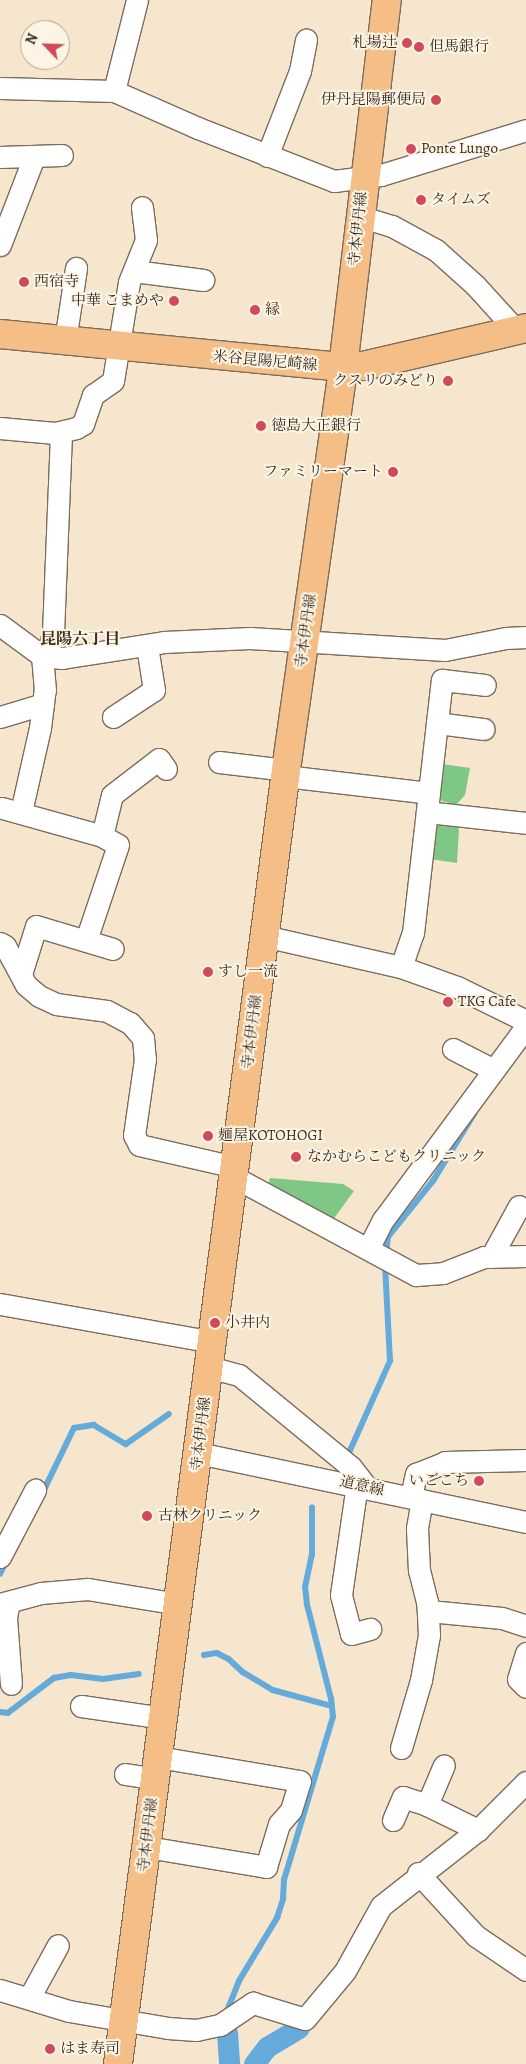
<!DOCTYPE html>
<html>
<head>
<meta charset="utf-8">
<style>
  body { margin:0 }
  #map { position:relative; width:526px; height:2064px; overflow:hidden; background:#f7e6ce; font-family:Alegreya,"Noto Serif JP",serif }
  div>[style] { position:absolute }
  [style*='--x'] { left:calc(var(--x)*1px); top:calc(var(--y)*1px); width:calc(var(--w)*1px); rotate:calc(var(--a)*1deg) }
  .green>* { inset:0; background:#7ec784 }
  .stream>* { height:5.5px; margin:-2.75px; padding:0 2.75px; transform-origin:2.75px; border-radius:2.75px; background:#64aada }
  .canal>* { height:21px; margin:-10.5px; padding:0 10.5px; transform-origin:10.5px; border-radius:10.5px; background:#64aada }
  .roads { filter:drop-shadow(1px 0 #7d6c5c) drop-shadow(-1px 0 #7d6c5c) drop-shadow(0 1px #7d6c5c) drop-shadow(0 -1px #7d6c5c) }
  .minor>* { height:21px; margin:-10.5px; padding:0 10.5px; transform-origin:10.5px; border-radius:10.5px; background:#fff }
  .major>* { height:28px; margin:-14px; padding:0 14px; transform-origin:14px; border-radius:14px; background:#f5be86 }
  .dots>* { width:14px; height:14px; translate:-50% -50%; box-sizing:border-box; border:2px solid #fcf5e5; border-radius:50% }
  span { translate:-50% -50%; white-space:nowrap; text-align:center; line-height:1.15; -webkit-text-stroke:4px #fcf5e5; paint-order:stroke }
  .poi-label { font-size:15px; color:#3b2a1e }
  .right { translate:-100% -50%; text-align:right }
  .left { translate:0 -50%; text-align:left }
  .street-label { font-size:15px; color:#3b2a1e }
  .neighbourhood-label { font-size:16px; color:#3b2a1e; font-weight:700 }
  .north { position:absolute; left:20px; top:20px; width:50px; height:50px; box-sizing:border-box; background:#fcf5e5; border:1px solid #afa495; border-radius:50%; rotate:294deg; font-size:14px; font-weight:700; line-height:20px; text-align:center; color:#3b2a1e }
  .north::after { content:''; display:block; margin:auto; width:18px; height:22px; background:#d1495b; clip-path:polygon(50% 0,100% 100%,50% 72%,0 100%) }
</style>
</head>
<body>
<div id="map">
  <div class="green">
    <div style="clip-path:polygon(442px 764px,470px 768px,465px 795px,456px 805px,442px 801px,438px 793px)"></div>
    <div style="clip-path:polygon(443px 821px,455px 824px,459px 830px,457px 863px,430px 859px,432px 832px)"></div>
    <div style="clip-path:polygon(270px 1178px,343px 1184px,354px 1191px,332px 1221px,268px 1185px)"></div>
  </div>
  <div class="stream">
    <div style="--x:386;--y:1255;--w:18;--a:-84"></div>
    <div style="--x:388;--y:1237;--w:72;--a:-51.2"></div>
    <div style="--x:433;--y:1181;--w:79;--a:-58.5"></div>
    <div style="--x:348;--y:1455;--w:103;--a:-65.9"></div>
    <div style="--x:390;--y:1361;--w:97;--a:-93"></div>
    <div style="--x:42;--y:1494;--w:73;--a:-64.1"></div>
    <div style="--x:74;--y:1428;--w:20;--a:-9"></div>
    <div style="--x:94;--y:1425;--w:37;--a:31"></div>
    <div style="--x:126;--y:1444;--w:52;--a:-34.9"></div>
    <div style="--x:0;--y:1574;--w:16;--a:-63"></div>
    <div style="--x:204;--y:1655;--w:13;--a:-9"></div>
    <div style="--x:217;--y:1653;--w:13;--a:27"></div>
    <div style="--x:229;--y:1659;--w:19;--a:43"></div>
    <div style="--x:243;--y:1672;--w:35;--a:31"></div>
    <div style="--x:273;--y:1690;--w:61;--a:15.2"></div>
    <div style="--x:0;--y:1712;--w:8;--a:7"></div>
    <div style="--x:8;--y:1713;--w:58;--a:-37.3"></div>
    <div style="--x:54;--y:1678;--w:17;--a:-10"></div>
    <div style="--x:71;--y:1675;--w:32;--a:7"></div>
    <div style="--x:103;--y:1679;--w:36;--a:-8"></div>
    <div style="--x:227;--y:2011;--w:32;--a:-68"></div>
    <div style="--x:239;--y:1981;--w:74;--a:-58.9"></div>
    <div style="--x:277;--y:1918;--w:20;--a:-72"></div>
    <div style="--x:283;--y:1899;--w:19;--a:-87"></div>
    <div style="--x:284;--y:1880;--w:170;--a:-73.3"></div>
    <div style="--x:333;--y:1717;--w:18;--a:-96"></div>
    <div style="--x:331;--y:1699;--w:97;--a:-104.3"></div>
    <div style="--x:307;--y:1605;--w:18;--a:-96"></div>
    <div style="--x:305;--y:1587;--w:33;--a:-78"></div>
    <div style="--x:312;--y:1555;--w:47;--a:-90"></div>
  </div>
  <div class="canal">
    <div style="--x:227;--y:2033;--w:31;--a:86"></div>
    <div style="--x:254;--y:2064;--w:21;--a:-53"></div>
    <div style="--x:267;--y:2047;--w:37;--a:-31"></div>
  </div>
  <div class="roads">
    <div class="minor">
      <div style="--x:0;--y:88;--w:114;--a:1.5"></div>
      <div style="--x:114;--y:91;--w:92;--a:23.8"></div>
      <div style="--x:198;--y:128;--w:146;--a:21.3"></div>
      <div style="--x:334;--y:181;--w:47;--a:-7.3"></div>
      <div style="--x:381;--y:175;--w:152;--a:-17.2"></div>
      <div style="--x:114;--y:91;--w:94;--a:-75.8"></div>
      <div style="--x:267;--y:156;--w:91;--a:-68.8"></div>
      <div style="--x:300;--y:71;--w:32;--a:-79"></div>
      <div style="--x:0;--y:157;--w:62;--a:-1.8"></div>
      <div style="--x:359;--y:216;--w:34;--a:17"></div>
      <div style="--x:392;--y:226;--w:50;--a:28.6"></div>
      <div style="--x:436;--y:250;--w:52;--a:41.9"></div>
      <div style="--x:475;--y:285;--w:61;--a:47.7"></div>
      <div style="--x:0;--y:245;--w:94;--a:-68.9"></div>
      <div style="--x:134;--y:271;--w:70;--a:7.4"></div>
      <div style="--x:65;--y:341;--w:74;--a:-81.4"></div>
      <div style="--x:0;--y:428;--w:55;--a:5.2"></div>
      <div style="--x:55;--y:433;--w:22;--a:-13"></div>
      <div style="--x:76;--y:428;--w:8;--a:-30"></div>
      <div style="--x:83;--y:424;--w:31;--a:-71"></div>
      <div style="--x:93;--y:395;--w:24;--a:-35"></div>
      <div style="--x:113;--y:381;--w:100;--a:-80.8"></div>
      <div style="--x:129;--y:282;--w:45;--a:-68"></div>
      <div style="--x:146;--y:240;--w:33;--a:-97"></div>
      <div style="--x:0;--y:625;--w:52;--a:36.4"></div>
      <div style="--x:42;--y:656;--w:20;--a:6"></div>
      <div style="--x:62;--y:658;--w:103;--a:-8.9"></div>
      <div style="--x:164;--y:642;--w:86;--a:-2.7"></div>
      <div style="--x:250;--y:638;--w:195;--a:3.5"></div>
      <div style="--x:445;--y:650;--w:62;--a:-11.1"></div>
      <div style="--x:506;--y:638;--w:20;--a:-3"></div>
      <div style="--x:0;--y:717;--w:45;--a:-16.8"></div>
      <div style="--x:113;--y:717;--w:49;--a:-33.4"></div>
      <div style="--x:154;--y:690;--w:45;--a:-99"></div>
      <div style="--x:437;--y:723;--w:47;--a:7.3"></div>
      <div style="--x:219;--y:762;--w:67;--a:6.8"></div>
      <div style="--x:285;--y:776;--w:145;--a:6.7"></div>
      <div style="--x:2;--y:808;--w:104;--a:15.6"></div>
      <div style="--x:102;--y:836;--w:18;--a:29"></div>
      <div style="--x:118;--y:845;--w:100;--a:108.6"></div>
      <div style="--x:21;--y:812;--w:86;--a:-77.3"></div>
      <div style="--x:40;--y:728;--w:38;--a:-83"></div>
      <div style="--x:45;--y:690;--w:34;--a:-95"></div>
      <div style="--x:42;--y:656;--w:11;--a:-49"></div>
      <div style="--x:49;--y:648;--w:16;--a:-75"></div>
      <div style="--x:53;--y:633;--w:200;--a:-87.7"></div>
      <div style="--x:427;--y:812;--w:100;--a:6.3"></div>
      <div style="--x:102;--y:836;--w:42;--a:-76.3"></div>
      <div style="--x:112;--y:795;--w:59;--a:-37.5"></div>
      <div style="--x:159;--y:759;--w:12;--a:55"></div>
      <div style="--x:264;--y:936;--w:140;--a:12.8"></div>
      <div style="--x:401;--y:967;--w:59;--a:19.7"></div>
      <div style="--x:457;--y:987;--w:77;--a:26.2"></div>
      <div style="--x:0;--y:943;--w:6;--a:31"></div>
      <div style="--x:5;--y:946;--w:44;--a:61.7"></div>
      <div style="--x:26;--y:985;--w:17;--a:40"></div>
      <div style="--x:39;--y:996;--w:19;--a:25"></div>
      <div style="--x:56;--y:1004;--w:51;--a:7.8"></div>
      <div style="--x:107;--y:1011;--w:26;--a:28"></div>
      <div style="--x:130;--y:1023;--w:20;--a:49"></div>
      <div style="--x:143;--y:1038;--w:21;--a:85"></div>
      <div style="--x:145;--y:1059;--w:77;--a:98.2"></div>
      <div style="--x:134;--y:1135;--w:11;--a:63"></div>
      <div style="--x:139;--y:1145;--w:89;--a:12.9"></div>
      <div style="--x:226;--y:1165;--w:14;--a:56"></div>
      <div style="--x:234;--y:1177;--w:207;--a:28.3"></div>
      <div style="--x:416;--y:1275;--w:27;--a:-4"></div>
      <div style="--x:443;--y:1273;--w:44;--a:-21.3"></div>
      <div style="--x:484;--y:1257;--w:42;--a:-1.4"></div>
      <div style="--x:401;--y:967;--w:36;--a:-71"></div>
      <div style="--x:413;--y:933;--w:255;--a:-83.5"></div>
      <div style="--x:442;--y:680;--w:43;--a:6.6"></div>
      <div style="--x:21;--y:974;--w:50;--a:-72.6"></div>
      <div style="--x:36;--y:926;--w:80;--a:16.6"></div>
      <div style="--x:453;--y:1049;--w:44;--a:27.1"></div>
      <div style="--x:368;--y:1249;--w:33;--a:-63"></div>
      <div style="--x:383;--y:1220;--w:240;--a:-53.5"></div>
      <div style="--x:491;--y:1257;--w:58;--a:-61.2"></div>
      <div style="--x:0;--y:1304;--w:216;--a:10.1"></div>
      <div style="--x:209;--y:1367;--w:31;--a:15"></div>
      <div style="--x:239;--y:1375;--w:145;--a:39.4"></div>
      <div style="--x:351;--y:1467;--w:24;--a:52"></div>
      <div style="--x:198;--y:1453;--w:335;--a:11.9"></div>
      <div style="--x:357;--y:1484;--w:112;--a:98.2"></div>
      <div style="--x:341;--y:1595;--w:40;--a:75.6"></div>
      <div style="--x:351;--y:1634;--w:20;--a:-15"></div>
      <div style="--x:411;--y:1497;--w:24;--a:-78"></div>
      <div style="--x:416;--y:1474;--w:31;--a:-22"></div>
      <div style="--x:445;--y:1462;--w:81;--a:-1.4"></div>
      <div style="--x:0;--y:1557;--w:76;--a:-62.4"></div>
      <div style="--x:9;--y:1602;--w:16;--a:101"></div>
      <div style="--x:6;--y:1618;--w:66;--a:85.7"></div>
      <div style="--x:0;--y:1604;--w:42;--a:-15"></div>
      <div style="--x:41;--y:1593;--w:47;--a:-4.9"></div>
      <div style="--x:88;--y:1589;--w:92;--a:9.4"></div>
      <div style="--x:429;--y:1611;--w:73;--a:5.5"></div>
      <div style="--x:502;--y:1618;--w:25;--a:18"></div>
      <div style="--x:526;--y:1653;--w:27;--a:107"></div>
      <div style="--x:518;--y:1679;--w:11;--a:45"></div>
      <div style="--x:81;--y:1706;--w:83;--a:8.3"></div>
      <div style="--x:401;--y:1748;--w:71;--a:-73.6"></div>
      <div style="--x:421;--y:1680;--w:46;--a:-79.9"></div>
      <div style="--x:429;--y:1635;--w:33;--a:-93"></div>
      <div style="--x:427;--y:1602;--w:32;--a:-104"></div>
      <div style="--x:419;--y:1571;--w:43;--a:-92.7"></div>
      <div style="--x:417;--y:1528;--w:28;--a:-80"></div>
      <div style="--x:125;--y:1774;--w:30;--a:9"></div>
      <div style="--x:427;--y:1805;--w:43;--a:-67"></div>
      <div style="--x:393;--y:1820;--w:25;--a:-67"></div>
      <div style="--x:403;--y:1797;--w:25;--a:18"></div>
      <div style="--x:427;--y:1805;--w:57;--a:26.1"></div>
      <div style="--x:147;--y:1847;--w:121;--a:9.5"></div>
      <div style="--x:266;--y:1867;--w:45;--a:-73.2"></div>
      <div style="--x:279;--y:1824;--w:18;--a:-49"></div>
      <div style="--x:291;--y:1810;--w:30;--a:-73"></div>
      <div style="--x:300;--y:1781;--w:144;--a:-170.4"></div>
      <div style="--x:418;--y:1873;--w:86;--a:47.4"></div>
      <div style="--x:476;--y:1936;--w:60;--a:34.2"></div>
      <div style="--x:0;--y:1990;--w:72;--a:16.9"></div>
      <div style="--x:69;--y:2011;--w:100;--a:9.7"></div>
      <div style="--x:168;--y:2028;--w:28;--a:4"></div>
      <div style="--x:196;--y:2030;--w:25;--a:-12"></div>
      <div style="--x:220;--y:2025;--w:40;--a:-34"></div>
      <div style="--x:253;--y:2003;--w:54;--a:17.1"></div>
      <div style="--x:305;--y:2019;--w:62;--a:-50.2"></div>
      <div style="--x:345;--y:1971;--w:74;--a:-61"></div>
      <div style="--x:381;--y:1906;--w:123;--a:-38.1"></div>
      <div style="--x:478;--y:1830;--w:68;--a:-45"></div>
      <div style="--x:29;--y:1998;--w:60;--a:-61.3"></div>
    </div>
    <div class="major">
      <div style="--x:0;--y:334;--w:345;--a:5.5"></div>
      <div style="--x:343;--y:367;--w:20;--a:-3"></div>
      <div style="--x:363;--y:366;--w:167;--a:-13.1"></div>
      <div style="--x:118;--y:2064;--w:1305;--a:-82.6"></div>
      <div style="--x:286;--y:770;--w:407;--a:-81.9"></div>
      <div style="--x:343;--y:367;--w:370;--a:-83.2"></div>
    </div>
  </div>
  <div class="dots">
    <div style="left:407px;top:43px;background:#d1495b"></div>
    <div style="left:419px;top:47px;background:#d1495b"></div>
    <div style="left:436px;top:100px;background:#d1495b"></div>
    <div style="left:411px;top:149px;background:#d1495b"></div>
    <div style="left:421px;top:200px;background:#d1495b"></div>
    <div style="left:24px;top:282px;background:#d1495b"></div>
    <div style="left:174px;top:301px;background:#d1495b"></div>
    <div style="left:255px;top:310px;background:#d1495b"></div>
    <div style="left:448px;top:381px;background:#d1495b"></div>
    <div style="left:261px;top:426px;background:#d1495b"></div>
    <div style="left:393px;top:472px;background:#d1495b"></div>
    <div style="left:208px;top:972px;background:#d1495b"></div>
    <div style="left:448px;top:1002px;background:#d1495b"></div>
    <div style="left:208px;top:1136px;background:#d1495b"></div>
    <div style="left:296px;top:1157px;background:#d1495b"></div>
    <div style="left:215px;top:1323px;background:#d1495b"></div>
    <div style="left:479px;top:1481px;background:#d1495b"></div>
    <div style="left:147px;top:1516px;background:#d1495b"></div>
    <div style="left:50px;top:2049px;background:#d1495b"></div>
  </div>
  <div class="poi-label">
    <span class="right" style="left:397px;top:43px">札場辻</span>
    <span class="left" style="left:429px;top:47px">但馬銀行</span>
    <span class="right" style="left:426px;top:100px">伊丹昆陽郵便局</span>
    <span class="left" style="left:421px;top:149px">Ponte Lungo</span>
    <span class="left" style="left:431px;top:200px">タイムズ</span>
    <span class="left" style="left:34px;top:282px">西宿寺</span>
    <span class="right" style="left:164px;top:301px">中華 こまめや</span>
    <span class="left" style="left:265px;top:310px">縁</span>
    <span class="right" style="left:438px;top:381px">クスリのみどり</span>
    <span class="left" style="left:271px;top:426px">徳島大正銀行</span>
    <span class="right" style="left:383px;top:472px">ファミリーマート</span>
    <span class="left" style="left:218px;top:972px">すし一流</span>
    <span class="left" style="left:458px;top:1002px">TKG Cafe</span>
    <span class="left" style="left:218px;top:1136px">麺屋KOTOHOGI</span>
    <span class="left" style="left:307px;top:1157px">なかむらこどもクリニック</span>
    <span class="left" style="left:225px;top:1323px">小井内</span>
    <span class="right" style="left:469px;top:1481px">いごこち</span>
    <span class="left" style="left:158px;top:1516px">古林クリニック</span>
    <span class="left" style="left:60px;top:2049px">はま寿司</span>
  </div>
  <div class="street-label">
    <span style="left:358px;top:229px;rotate:-84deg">寺本伊丹線</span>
    <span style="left:265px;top:361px;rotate:5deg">米谷昆陽尼崎線</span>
    <span style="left:306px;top:631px;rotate:-82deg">寺本伊丹線</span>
    <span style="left:252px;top:1032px;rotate:-83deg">寺本伊丹線</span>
    <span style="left:201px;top:1434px;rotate:-83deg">寺本伊丹線</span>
    <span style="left:362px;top:1486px;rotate:13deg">道意線</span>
    <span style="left:148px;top:1835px;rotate:-83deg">寺本伊丹線</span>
  </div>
  <div class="neighbourhood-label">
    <span style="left:80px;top:639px">昆陽六丁目</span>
  </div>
  <div class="north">N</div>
</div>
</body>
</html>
